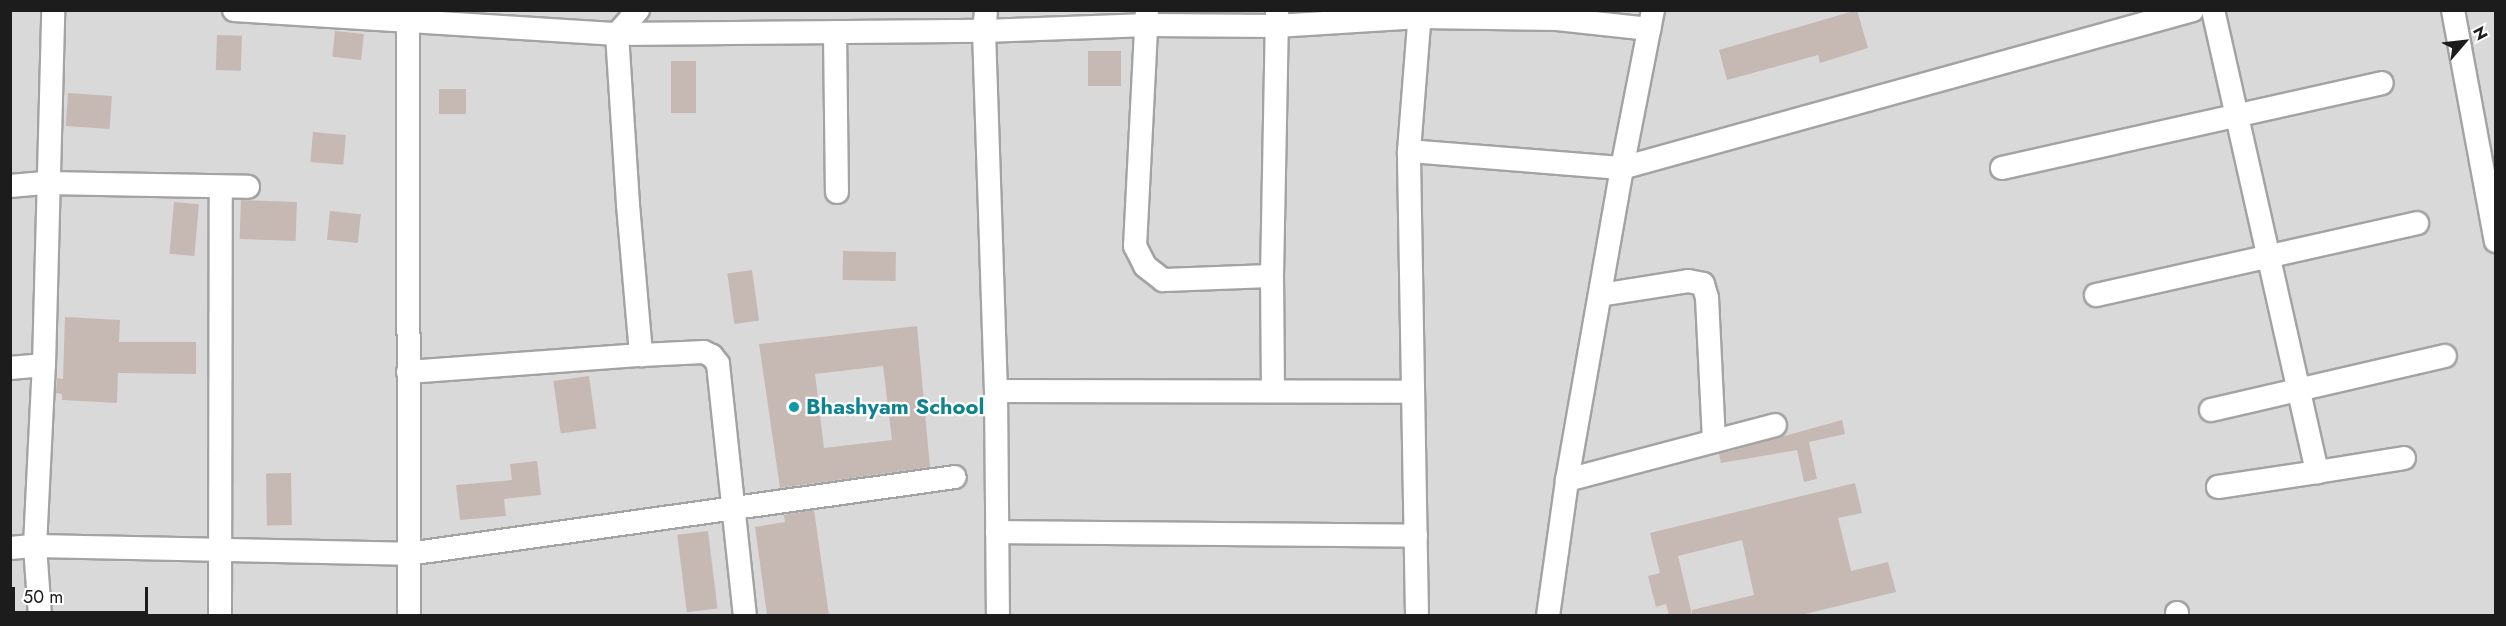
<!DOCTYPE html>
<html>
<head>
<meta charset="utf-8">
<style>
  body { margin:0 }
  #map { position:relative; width:2506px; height:626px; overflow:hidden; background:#eee8e1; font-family:Jost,sans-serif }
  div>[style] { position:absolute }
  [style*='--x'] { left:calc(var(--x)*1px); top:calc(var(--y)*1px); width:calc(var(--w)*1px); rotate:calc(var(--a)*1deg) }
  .residential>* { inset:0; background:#dad9d9; transform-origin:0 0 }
  .building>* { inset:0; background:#c6b9b4; transform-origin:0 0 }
  .roads { filter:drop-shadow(2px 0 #a3a3a3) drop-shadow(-2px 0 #a3a3a3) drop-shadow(0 2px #a3a3a3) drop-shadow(0 -2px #a3a3a3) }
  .minor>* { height:22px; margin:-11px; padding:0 11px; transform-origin:11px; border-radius:11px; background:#fff }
  .dots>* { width:16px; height:16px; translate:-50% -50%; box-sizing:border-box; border:3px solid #fff; border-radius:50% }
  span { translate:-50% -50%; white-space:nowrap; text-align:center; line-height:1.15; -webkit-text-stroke:4.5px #fff; paint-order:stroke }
  .culture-label { font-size:22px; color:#0d838f; font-weight:700 }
  .left { translate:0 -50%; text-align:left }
  .frame { position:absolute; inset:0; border:12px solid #1c1c1c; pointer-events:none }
  .north { position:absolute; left:2434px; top:12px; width:60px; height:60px; -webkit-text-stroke:4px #fff; paint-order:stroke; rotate:62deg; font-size:16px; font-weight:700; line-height:24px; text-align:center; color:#1c1c1c }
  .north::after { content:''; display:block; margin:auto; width:21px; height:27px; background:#1c1c1c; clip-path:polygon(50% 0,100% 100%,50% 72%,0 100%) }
  .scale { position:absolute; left:12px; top:587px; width:136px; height:27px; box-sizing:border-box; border:3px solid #1c1c1c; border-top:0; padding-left:8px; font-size:18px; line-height:21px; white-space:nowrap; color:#1c1c1c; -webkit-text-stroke:4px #fff; paint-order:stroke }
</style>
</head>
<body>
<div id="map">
  <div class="residential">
    <div style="left:11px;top:11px;width:2484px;height:604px"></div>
  </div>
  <div class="building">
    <div style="clip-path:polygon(1857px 10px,1868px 48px,1820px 63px,1818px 55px,1727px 80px,1719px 50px)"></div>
    <div style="left:335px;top:31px;width:29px;height:26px;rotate:6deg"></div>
    <div style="left:217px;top:35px;width:25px;height:35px;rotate:2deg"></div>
    <div style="left:1088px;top:51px;width:33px;height:35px"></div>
    <div style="left:671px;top:61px;width:25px;height:52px"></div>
    <div style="left:439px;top:89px;width:27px;height:25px"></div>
    <div style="left:68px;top:93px;width:44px;height:33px;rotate:4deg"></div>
    <div style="left:313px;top:132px;width:33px;height:30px;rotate:5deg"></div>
    <div style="left:241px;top:200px;width:56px;height:39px;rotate:2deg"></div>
    <div style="left:174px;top:202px;width:25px;height:52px;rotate:5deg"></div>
    <div style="left:330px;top:211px;width:31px;height:29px;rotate:6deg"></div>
    <div style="left:843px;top:251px;width:53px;height:29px;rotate:1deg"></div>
    <div style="left:752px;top:270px;width:51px;height:25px;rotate:82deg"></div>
    <div style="clip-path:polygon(65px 317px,120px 320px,119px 342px,196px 342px,196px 374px,118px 373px,117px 403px,62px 400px,62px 394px,56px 393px,57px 378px,63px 379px)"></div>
    <div style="clip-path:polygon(evenodd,917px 326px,930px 467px,780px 488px,759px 344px,917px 326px,883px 366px,892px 440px,824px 448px,815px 374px,883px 366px)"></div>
    <div style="left:589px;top:376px;width:53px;height:36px;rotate:82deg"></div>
    <div style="clip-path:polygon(1842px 420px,1845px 434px,1809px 442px,1817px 479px,1804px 482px,1797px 450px,1721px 463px,1719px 454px)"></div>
    <div style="clip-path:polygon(537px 461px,541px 495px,504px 499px,506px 516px,460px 520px,456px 485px,512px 480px,510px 464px)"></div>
    <div style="left:291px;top:473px;width:52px;height:25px;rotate:89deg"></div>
    <div style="clip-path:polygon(1855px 483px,1862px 513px,1838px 518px,1851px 571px,1888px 562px,1896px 592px,1801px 615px,1692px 615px,1692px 610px,1754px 595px,1742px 540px,1678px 556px,1692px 615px,1669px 615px,1666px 604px,1656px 607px,1648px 576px,1660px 573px,1650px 533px)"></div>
    <div style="clip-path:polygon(814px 510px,829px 615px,767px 615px,755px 527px,785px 522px,784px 515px)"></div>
    <div style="left:708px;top:531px;width:78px;height:31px;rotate:83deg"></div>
  </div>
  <div class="roads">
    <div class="minor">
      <div style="--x:234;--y:10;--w:384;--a:3.6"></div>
      <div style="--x:617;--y:34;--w:367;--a:-0.5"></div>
      <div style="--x:984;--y:31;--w:164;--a:-2.1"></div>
      <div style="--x:1148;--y:25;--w:128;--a:0.4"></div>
      <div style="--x:1276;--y:26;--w:144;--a:-3.6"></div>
      <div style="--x:1420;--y:17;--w:137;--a:0.8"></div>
      <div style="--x:1557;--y:19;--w:93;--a:6.2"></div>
      <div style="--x:408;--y:10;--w:606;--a:89.91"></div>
      <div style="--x:638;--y:10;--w:32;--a:131"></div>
      <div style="--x:617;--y:34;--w:171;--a:86.3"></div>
      <div style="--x:628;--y:205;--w:151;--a:85"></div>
      <div style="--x:986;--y:10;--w:21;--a:95"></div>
      <div style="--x:984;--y:31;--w:360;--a:88.1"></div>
      <div style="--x:996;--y:391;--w:225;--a:89.5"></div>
      <div style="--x:1147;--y:10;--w:236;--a:92.9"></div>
      <div style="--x:1135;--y:246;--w:22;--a:63"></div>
      <div style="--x:1145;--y:266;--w:23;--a:38"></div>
      <div style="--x:1163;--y:280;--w:109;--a:-2.1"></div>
      <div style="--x:2213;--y:10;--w:474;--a:77.3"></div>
      <div style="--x:2317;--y:472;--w:88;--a:-9.1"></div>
      <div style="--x:2453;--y:10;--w:235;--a:79.5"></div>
      <div style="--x:835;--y:32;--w:160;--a:89.3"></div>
      <div style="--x:1409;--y:151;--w:214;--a:4.6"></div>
      <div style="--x:1622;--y:168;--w:592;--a:-15.47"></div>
      <div style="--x:2002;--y:168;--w:389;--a:-12.6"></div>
      <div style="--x:10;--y:186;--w:37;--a:-5"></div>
      <div style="--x:47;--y:183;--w:201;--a:1.1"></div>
      <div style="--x:1600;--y:295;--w:89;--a:-9"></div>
      <div style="--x:1688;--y:281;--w:15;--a:11"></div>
      <div style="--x:1703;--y:284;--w:15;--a:74"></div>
      <div style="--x:1707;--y:298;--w:143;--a:87.2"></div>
      <div style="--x:2096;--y:295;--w:329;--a:-12.6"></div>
      <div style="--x:10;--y:368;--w:34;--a:-5"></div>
      <div style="--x:408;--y:372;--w:234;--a:-4.2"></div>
      <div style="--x:641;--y:355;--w:63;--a:-2.7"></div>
      <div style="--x:704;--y:352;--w:9;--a:27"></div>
      <div style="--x:712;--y:356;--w:10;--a:53"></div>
      <div style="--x:718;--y:364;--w:253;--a:83.9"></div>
      <div style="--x:1273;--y:390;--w:114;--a:-90.5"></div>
      <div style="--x:1272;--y:276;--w:266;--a:-88.9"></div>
      <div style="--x:996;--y:391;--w:417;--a:0.1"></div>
      <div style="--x:2211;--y:410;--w:240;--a:-13"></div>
      <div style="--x:1567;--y:480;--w:215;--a:-14.8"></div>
      <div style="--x:2218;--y:487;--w:100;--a:-8.6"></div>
      <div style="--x:997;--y:532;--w:419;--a:0.5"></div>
      <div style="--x:10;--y:548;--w:25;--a:-5"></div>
      <div style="--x:35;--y:546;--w:373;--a:1.2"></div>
      <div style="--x:408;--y:554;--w:552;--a:-8.01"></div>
      <div style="--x:2177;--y:613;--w:3;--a:90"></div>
      <div style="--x:40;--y:616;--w:70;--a:-94.1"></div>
      <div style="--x:35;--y:546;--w:181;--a:-87.2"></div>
      <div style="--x:44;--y:365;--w:355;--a:-88.5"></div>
      <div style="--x:220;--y:616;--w:428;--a:-89.9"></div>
      <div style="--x:1417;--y:616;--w:465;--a:-91"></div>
      <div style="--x:1409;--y:151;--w:141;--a:-85.5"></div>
      <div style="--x:1548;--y:616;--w:137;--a:-82"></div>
      <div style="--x:1567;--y:480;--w:317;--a:-80"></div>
      <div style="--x:1622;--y:168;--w:161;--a:-78.9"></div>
    </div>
  </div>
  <div class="dots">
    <div style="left:794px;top:407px;background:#0f9aa8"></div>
  </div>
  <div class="culture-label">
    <span class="left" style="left:806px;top:407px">Bhashyam School</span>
  </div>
  <div class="frame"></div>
  <div class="north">N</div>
  <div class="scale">50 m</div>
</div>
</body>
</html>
